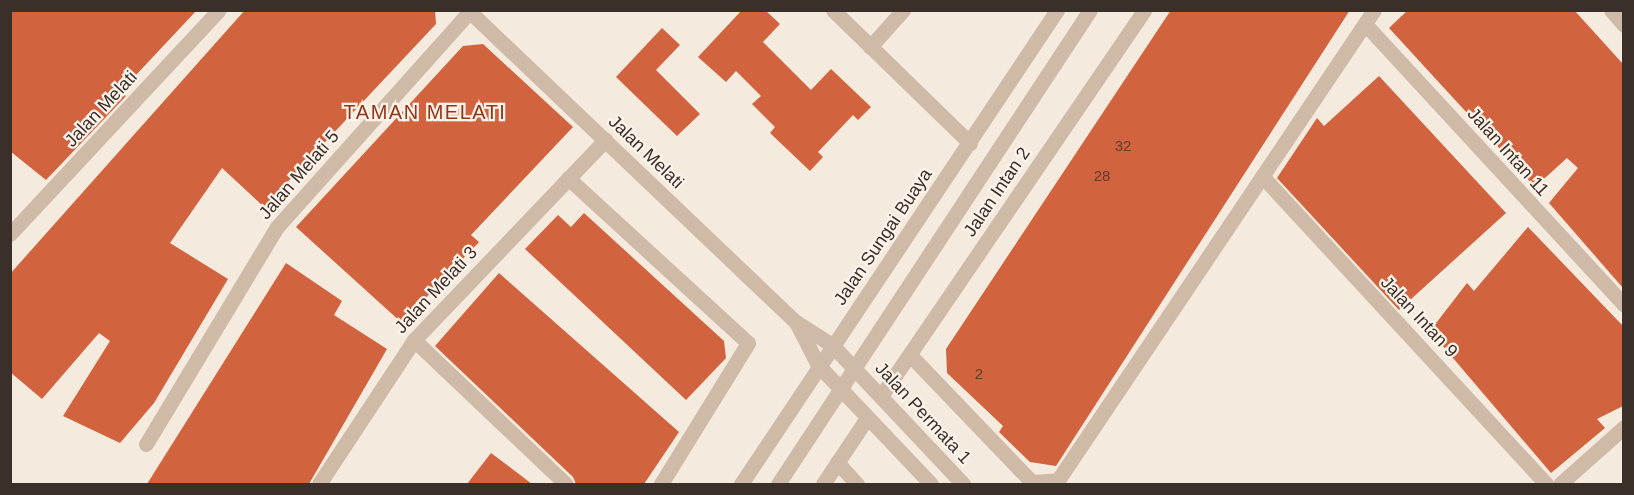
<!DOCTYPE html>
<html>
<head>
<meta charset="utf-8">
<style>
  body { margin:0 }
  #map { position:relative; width:1634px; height:495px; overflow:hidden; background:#f5eade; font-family:Arial,sans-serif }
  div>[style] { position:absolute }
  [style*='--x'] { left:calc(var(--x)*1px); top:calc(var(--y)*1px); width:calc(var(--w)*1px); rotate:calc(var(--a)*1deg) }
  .building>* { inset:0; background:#d1633f }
  .minor>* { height:15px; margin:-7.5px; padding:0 7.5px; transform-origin:7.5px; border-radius:7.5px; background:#cfbaa8 }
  span { translate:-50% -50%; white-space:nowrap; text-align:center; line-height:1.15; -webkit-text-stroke:4.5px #fcf4eb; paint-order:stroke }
  .number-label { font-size:15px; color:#603c2e }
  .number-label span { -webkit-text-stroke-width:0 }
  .street-label { font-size:18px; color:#3b2f29 }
  .neighbourhood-label { font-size:20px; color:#923619; letter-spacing:1.5px }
  .frame { position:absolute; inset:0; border:12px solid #3b2f29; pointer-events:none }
</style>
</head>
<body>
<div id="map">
  <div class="building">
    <div style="clip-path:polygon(10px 10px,197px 10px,121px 91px,126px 96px,46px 180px,10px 151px)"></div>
    <div style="clip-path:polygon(245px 10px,435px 10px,436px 24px,264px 207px,222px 168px,170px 243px,228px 279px,154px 403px,120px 443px,63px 416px,110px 341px,99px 333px,42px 399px,10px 372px,10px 274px)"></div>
    <div style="clip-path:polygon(742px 10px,765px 10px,780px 24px,763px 42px,811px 90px,831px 69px,871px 107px,858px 120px,853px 115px,818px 152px,823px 157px,810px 171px,770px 133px,775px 127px,752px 104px,761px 96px,736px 71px,726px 82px,698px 57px)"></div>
    <div style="clip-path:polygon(1171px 10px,1350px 10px,1056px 466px,1030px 462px,999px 432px,1003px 426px,947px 373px,946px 349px)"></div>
    <div style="clip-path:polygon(1408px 10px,1574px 10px,1623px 64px,1623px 288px,1549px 203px,1578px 168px,1567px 158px,1535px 187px,1389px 28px)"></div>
    <div style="clip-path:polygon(662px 28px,680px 45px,656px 70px,700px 114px,677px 136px,616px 77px)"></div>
    <div style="clip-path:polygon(483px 44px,573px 127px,471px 235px,479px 242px,402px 323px,296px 227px,463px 46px)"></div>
    <div style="clip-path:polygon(1379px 76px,1506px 213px,1399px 310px,1277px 178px,1317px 118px,1324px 126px)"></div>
    <div style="clip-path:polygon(584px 213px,724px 341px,726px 358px,686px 400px,525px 249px,558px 215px,571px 227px)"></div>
    <div style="clip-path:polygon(1528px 227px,1623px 326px,1623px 406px,1597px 419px,1605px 428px,1551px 473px,1430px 331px,1467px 283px,1474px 291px)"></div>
    <div style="clip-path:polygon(286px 263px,342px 301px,334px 315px,387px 349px,309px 484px,147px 484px)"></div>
    <div style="clip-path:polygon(499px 273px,679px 432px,644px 484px,576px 484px,573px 477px,435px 346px)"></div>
    <div style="clip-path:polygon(491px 453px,532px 484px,467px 484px)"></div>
  </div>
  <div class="minor">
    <div style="--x:468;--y:10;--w:453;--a:43.6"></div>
    <div style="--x:796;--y:322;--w:43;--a:32.6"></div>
    <div style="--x:832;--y:345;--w:191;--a:46.7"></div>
    <div style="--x:833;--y:10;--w:191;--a:44.2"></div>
    <div style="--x:1611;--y:10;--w:20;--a:49"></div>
    <div style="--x:1365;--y:24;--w:382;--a:47.3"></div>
    <div style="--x:870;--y:47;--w:50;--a:-48.3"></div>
    <div style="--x:1262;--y:176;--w:419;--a:47.3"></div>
    <div style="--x:568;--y:178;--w:244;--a:42.5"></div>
    <div style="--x:748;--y:343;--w:166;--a:121.7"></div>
    <div style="--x:10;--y:234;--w:306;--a:-47"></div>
    <div style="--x:796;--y:322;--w:48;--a:62.9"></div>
    <div style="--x:818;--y:365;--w:164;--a:46.5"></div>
    <div style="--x:414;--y:340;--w:209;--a:43.5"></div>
    <div style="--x:910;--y:355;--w:176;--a:46.2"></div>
    <div style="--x:1032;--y:482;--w:26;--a:-4"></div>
    <div style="--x:1058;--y:480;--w:566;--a:-56.09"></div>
    <div style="--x:881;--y:396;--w:467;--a:-55.7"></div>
    <div style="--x:146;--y:444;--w:253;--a:-58.9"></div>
    <div style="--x:277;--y:227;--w:288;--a:-48.2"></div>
    <div style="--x:837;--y:462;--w:30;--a:48"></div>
    <div style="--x:319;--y:484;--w:173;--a:-56.6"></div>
    <div style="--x:414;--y:340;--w:277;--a:-46.3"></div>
    <div style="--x:741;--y:484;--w:570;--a:-56.31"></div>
    <div style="--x:778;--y:484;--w:567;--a:-56.65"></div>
    <div style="--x:823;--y:484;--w:79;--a:-56.3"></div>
    <div style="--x:1560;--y:484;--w:86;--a:-41.7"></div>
  </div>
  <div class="number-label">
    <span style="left:1123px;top:146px">32</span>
    <span style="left:1102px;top:176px">28</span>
    <span style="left:979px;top:374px">2</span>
  </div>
  <div class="street-label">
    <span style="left:101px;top:109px;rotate:-47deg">Jalan Melati</span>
    <span style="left:646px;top:152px;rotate:44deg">Jalan Melati</span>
    <span style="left:1508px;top:152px;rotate:48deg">Jalan Intan 11</span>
    <span style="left:299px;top:175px;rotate:-49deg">Jalan Melati 5</span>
    <span style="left:997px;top:192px;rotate:-56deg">Jalan Intan 2</span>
    <span style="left:883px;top:237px;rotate:-56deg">Jalan Sungai Buaya</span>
    <span style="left:436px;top:290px;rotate:-47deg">Jalan Melati 3</span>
    <span style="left:1419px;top:317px;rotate:47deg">Jalan Intan 9</span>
    <span style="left:923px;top:413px;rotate:47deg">Jalan Permata 1</span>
  </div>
  <div class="neighbourhood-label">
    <span style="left:425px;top:112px">TAMAN MELATI</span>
  </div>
  <div class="frame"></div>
</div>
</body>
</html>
